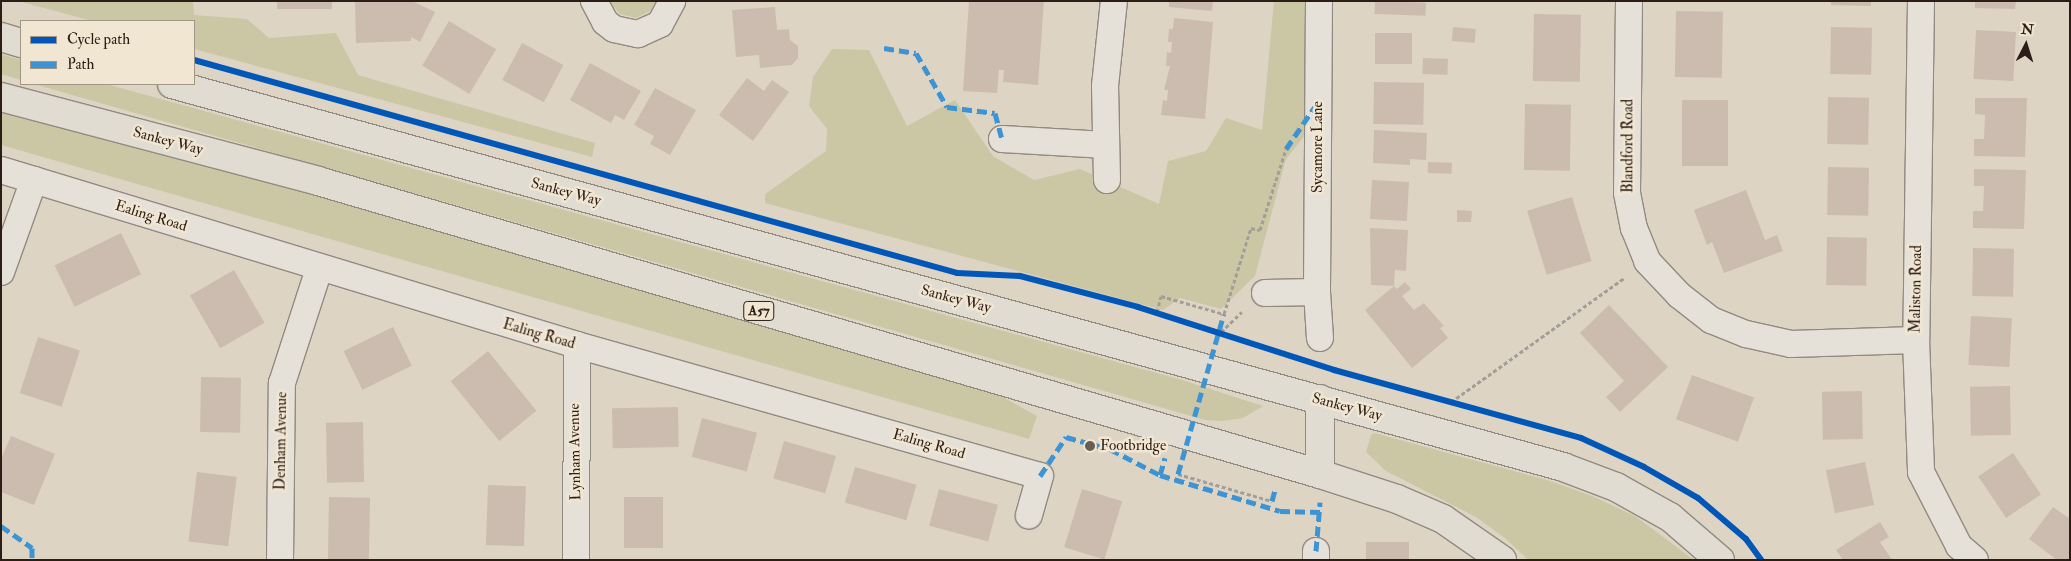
<!DOCTYPE html>
<html>
<head>
<meta charset="utf-8">
<style>
  body { margin:0 }
  #map { position:relative; width:2071px; height:561px; overflow:hidden; background:#ded4c4; font-family:"IM FELL Double Pica",serif }
  div>[style] { position:absolute }
  [style*='--x'] { left:calc(var(--x)*1px); top:calc(var(--y)*1px); width:calc(var(--w)*1px); rotate:calc(var(--a)*1deg) }
  .green>* { inset:0; background:#cbc7a5 }
  .building>* { inset:0; background:#ccbcb0; transform-origin:0 0 }
  .path>* { height:3px; margin-top:-1.5px; transform-origin:0; background:repeating-linear-gradient(90deg,#a39e98 0 4px,transparent 0 6.5px) }
  .roads { filter:drop-shadow(1px 0 #918a80) drop-shadow(-1px 0 #918a80) drop-shadow(0 1px #918a80) drop-shadow(0 -1px #918a80) }
  .street>* { height:26px; margin:-13px; padding:0 13px; transform-origin:13px; border-radius:13px; background:#e6e1d8 }
  .highway>* { height:28px; margin:-14px; padding:0 14px; transform-origin:14px; border-radius:14px; background:#e1dcd2 }
  .quiet>* { height:5px; margin-top:-2.5px; transform-origin:0; background:repeating-linear-gradient(90deg,#3c94d4 0 10px,transparent 0 15px) }
  .cycleway>* { height:6px; margin:-3px; padding:0 3px; transform-origin:3px; border-radius:3px; background:#0057b8 }
  .dots>* { width:14px; height:14px; translate:-50% -50%; box-sizing:border-box; border:2px solid #f1e6d2; border-radius:50% }
  span { translate:-50% -50%; white-space:nowrap; text-align:center; line-height:1.15; -webkit-text-stroke:5px #f1e6d2; paint-order:stroke }
  .shield-label span { padding:1px 4px; background:#f1e6d2; border:1px solid; border-radius:4px; -webkit-text-stroke-width:0 }
  .shield-label { font-size:14px; color:#2c1d17; font-weight:700 }
  .street-label { font-size:15px; color:#2c1d17 }
  .poi-label { font-size:15px; color:#2c1d17 }
  .left { translate:0 -50%; text-align:left }
  .frame { position:absolute; inset:0; border:2px solid #2c1d17; pointer-events:none }
  .legend { position:absolute; left:20px; top:20px; width:175px; height:65px; box-sizing:border-box; background:#f1e6d2; border:1px solid #a29687; margin:0; padding:6px 9px; list-style:none; font-size:15px; color:#2c1d17 }
  .legend li { display:flex; align-items:center; gap:10px; height:25px }
  .legend b { width:25px; border:1px solid #a29687 }
  .north { position:absolute; left:2001px; top:20px; width:50px; height:50px; -webkit-text-stroke:4px #f1e6d2; paint-order:stroke; rotate:5deg; font-size:14px; font-weight:700; line-height:20px; text-align:center; color:#2c1d17 }
  .north::after { content:''; display:block; margin:auto; width:18px; height:22px; background:#2c1d17; clip-path:polygon(50% 0,100% 100%,50% 72%,0 100%) }
</style>
</head>
<body>
<div id="map">
  <div class="green">
    <div style="clip-path:polygon(18px 1px,193px 1px,194px 15px,247px 19px,269px 38px,336px 33px,358px 75px,595px 143px,592px 157px,194px 49px,194px 21px,92px 21px)"></div>
    <div style="clip-path:polygon(609px 1px,657px 1px,650px 11px,636px 18px,620px 14px)"></div>
    <div style="clip-path:polygon(1274px 1px,1307px 1px,1306px 134px,1286px 159px,1255px 276px,1221px 309px,1180px 298px,1163px 310px,765px 203px,765px 194px,826px 151px,827px 129px,809px 106px,813px 77px,832px 49px,869px 50px,907px 126px,955px 100px,993px 156px,1034px 180px,1080px 169px,1159px 204px,1168px 161px,1206px 151px,1226px 118px,1262px 130px)"></div>
    <div style="clip-path:polygon(1px 54px,21px 60px,21px 80px,1px 74px)"></div>
    <div style="clip-path:polygon(34px 84px,106px 84px,1182px 380px,1263px 406px,1243px 418px,1222px 421px,1205px 420px)"></div>
    <div style="clip-path:polygon(1px 106px,970px 379px,1037px 416px,1029px 439px,1px 145px)"></div>
    <div style="clip-path:polygon(1374px 433px,1547px 480px,1592px 496px,1635px 516px,1694px 560px,1528px 560px,1506px 539px,1476px 517px,1386px 471px,1366px 452px,1371px 435px)"></div>
  </div>
  <div class="building">
    <div style="left:277px;top:1px;width:55px;height:8px"></div>
    <div style="clip-path:polygon(412px 1px,435px 12px,420px 42px,411px 37px,411px 41px,356px 43px,355px 2px)"></div>
    <div style="clip-path:polygon(969px 1px,1044px 1px,1038px 85px,1003px 82px,1004px 70px,999px 70px,997px 93px,963px 91px)"></div>
    <div style="clip-path:polygon(1169px 1px,1213px 1px,1212px 11px,1169px 7px)"></div>
    <div style="left:1375px;top:1px;width:51px;height:13px;rotate:2deg"></div>
    <div style="clip-path:polygon(1831px 1px,1871px 1px,1871px 6px,1831px 5px)"></div>
    <div style="clip-path:polygon(1975px 1px,2016px 1px,2015px 9px,1975px 8px)"></div>
    <div style="clip-path:polygon(775px 7px,777px 30px,789px 29px,790px 40px,798px 46px,798px 58px,792px 65px,760px 68px,759px 55px,736px 57px,732px 10px)"></div>
    <div style="left:1676px;top:11px;width:47px;height:66px;rotate:1deg"></div>
    <div style="left:1534px;top:14px;width:47px;height:67px;rotate:1deg"></div>
    <div style="clip-path:polygon(1174px 18px,1213px 22px,1205px 119px,1161px 115px,1163px 100px,1167px 101px,1168px 90px,1164px 90px,1170px 66px,1166px 66px,1167px 52px,1171px 53px,1172px 42px,1168px 42px,1169px 29px,1173px 29px)"></div>
    <div style="left:449px;top:21px;width:55px;height:52px;rotate:31deg"></div>
    <div style="left:1453px;top:27px;width:23px;height:14px;rotate:5deg"></div>
    <div style="left:1831px;top:27px;width:41px;height:47px;rotate:1deg"></div>
    <div style="left:1976px;top:30px;width:40px;height:49px;rotate:3deg"></div>
    <div style="left:1375px;top:33px;width:37px;height:31px"></div>
    <div style="left:522px;top:43px;width:47px;height:42px;rotate:28deg"></div>
    <div style="left:1423px;top:58px;width:25px;height:16px;rotate:2deg"></div>
    <div style="clip-path:polygon(590px 63px,641px 91px,624px 120px,615px 115px,611px 123px,570px 100px)"></div>
    <div style="clip-path:polygon(747px 78px,764px 91px,772px 80px,789px 92px,753px 141px,719px 115px)"></div>
    <div style="left:1374px;top:82px;width:50px;height:42px;rotate:1deg"></div>
    <div style="clip-path:polygon(655px 88px,696px 110px,670px 155px,650px 144px,654px 136px,634px 125px)"></div>
    <div style="left:1828px;top:97px;width:41px;height:47px;rotate:1deg"></div>
    <div style="clip-path:polygon(1975px 98px,2027px 98px,2025px 157px,1974px 156px,1974px 139px,1984px 139px,1985px 115px,1975px 114px)"></div>
    <div style="left:1682px;top:100px;width:46px;height:66px"></div>
    <div style="left:1525px;top:104px;width:46px;height:66px;rotate:1deg"></div>
    <div style="clip-path:polygon(1374px 130px,1427px 133px,1426px 160px,1410px 159px,1410px 165px,1373px 163px)"></div>
    <div style="left:1428px;top:162px;width:24px;height:11px;rotate:2deg"></div>
    <div style="left:1828px;top:167px;width:41px;height:48px;rotate:1deg"></div>
    <div style="clip-path:polygon(1974px 169px,2026px 170px,2024px 229px,1973px 228px,1973px 211px,1983px 211px,1984px 186px,1974px 186px)"></div>
    <div style="left:1372px;top:180px;width:37px;height:39px;rotate:3deg"></div>
    <div style="clip-path:polygon(1746px 190px,1765px 240px,1777px 235px,1783px 251px,1724px 273px,1712px 242px,1707px 245px,1694px 210px)"></div>
    <div style="left:1572px;top:197px;width:67px;height:47px;rotate:73deg"></div>
    <div style="clip-path:polygon(1457px 210px,1472px 211px,1471px 222px,1457px 222px)"></div>
    <div style="clip-path:polygon(1370px 228px,1408px 230px,1406px 271px,1395px 270px,1394px 286px,1371px 285px)"></div>
    <div style="left:121px;top:233px;width:46px;height:74px;rotate:64deg"></div>
    <div style="left:1827px;top:237px;width:40px;height:48px;rotate:1deg"></div>
    <div style="left:1973px;top:248px;width:41px;height:48px;rotate:1deg"></div>
    <div style="left:234px;top:270px;width:61px;height:51px;rotate:60deg"></div>
    <div style="clip-path:polygon(1405px 282px,1411px 289px,1402px 296px,1414px 310px,1424px 303px,1444px 326px,1440px 328px,1448px 338px,1412px 368px,1365px 310px,1394px 286px,1397px 289px)"></div>
    <div style="clip-path:polygon(1609px 305px,1668px 367px,1620px 412px,1606px 397px,1624px 381px,1580px 333px)"></div>
    <div style="left:1971px;top:316px;width:41px;height:49px;rotate:3deg"></div>
    <div style="left:393px;top:327px;width:43px;height:55px;rotate:64deg"></div>
    <div style="left:38px;top:337px;width:44px;height:59px;rotate:18deg"></div>
    <div style="left:488px;top:351px;width:77px;height:48px;rotate:51deg"></div>
    <div style="left:1692px;top:375px;width:66px;height:47px;rotate:20deg"></div>
    <div style="left:201px;top:377px;width:40px;height:55px;rotate:1deg"></div>
    <div style="left:2010px;top:386px;width:49px;height:40px;rotate:89deg"></div>
    <div style="left:1862px;top:391px;width:48px;height:40px;rotate:89deg"></div>
    <div style="left:678px;top:407px;width:40px;height:66px;rotate:89deg"></div>
    <div style="left:702px;top:418px;width:57px;height:40px;rotate:15deg"></div>
    <div style="left:363px;top:422px;width:60px;height:37px;rotate:89deg"></div>
    <div style="clip-path:polygon(11px 436px,55px 454px,34px 505px,1px 492px,1px 459px)"></div>
    <div style="left:784px;top:441px;width:54px;height:39px;rotate:16deg"></div>
    <div style="left:2013px;top:453px;width:50px;height:42px;rotate:56deg"></div>
    <div style="left:1865px;top:462px;width:44px;height:40px;rotate:78deg"></div>
    <div style="left:855px;top:467px;width:64px;height:37px;rotate:16deg"></div>
    <div style="left:197px;top:472px;width:40px;height:70px;rotate:7deg"></div>
    <div style="left:488px;top:485px;width:38px;height:60px;rotate:2deg"></div>
    <div style="left:939px;top:489px;width:61px;height:38px;rotate:15deg"></div>
    <div style="left:1082px;top:489px;width:42px;height:61px;rotate:17deg"></div>
    <div style="left:329px;top:497px;width:41px;height:63px;rotate:1deg"></div>
    <div style="left:624px;top:497px;width:39px;height:51px"></div>
    <div style="clip-path:polygon(2053px 507px,2070px 519px,2070px 560px,2057px 560px,2029px 539px)"></div>
    <div style="clip-path:polygon(1880px 522px,1889px 537px,1880px 542px,1892px 560px,1843px 560px,1836px 550px)"></div>
    <div style="left:1366px;top:542px;width:43px;height:18px"></div>
  </div>
  <div class="path">
    <div style="--x:1157;--y:312;--w:16;--a:-76"></div>
    <div style="--x:1161;--y:296;--w:66;--a:15.9"></div>
    <div style="--x:1224;--y:314;--w:90;--a:-72.6"></div>
    <div style="--x:1251;--y:228;--w:9;--a:13"></div>
    <div style="--x:1260;--y:230;--w:85;--a:-72.2"></div>
    <div style="--x:1221;--y:332;--w:29;--a:-44"></div>
    <div style="--x:1451;--y:402;--w:213;--a:-35.6"></div>
    <div style="--x:1178;--y:474;--w:98;--a:16"></div>
  </div>
  <div class="roads">
    <div class="street">
      <div style="--x:594;--y:1;--w:24;--a:62"></div>
      <div style="--x:605;--y:22;--w:11;--a:38"></div>
      <div style="--x:614;--y:29;--w:25;--a:12"></div>
      <div style="--x:638;--y:34;--w:24;--a:-24"></div>
      <div style="--x:660;--y:24;--w:26;--a:-62"></div>
      <div style="--x:1319;--y:1;--w:291;--a:90.4"></div>
      <div style="--x:1317;--y:292;--w:46;--a:86.3"></div>
      <div style="--x:1629;--y:1;--w:192;--a:90.6"></div>
      <div style="--x:1627;--y:193;--w:36;--a:79"></div>
      <div style="--x:1634;--y:228;--w:35;--a:68"></div>
      <div style="--x:1647;--y:261;--w:47;--a:46.7"></div>
      <div style="--x:1679;--y:295;--w:41;--a:38"></div>
      <div style="--x:1711;--y:320;--w:38;--a:22"></div>
      <div style="--x:1746;--y:334;--w:46;--a:12.5"></div>
      <div style="--x:1791;--y:344;--w:125;--a:-1.8"></div>
      <div style="--x:1921;--y:1;--w:339;--a:90.8"></div>
      <div style="--x:1916;--y:340;--w:132;--a:87.8"></div>
      <div style="--x:1921;--y:472;--w:83;--a:62.8"></div>
      <div style="--x:1959;--y:546;--w:21;--a:41"></div>
      <div style="--x:1002;--y:139;--w:104;--a:3.3"></div>
      <div style="--x:1;--y:170;--w:602;--a:16.9"></div>
      <div style="--x:577;--y:345;--w:481;--a:15.8"></div>
      <div style="--x:1040;--y:476;--w:41;--a:105.8"></div>
      <div style="--x:1107;--y:180;--w:94;--a:-91.2"></div>
      <div style="--x:1105;--y:86;--w:85;--a:-84"></div>
      <div style="--x:1;--y:272;--w:98;--a:-70.3"></div>
      <div style="--x:1265;--y:293;--w:52;--a:-1.1"></div>
      <div style="--x:280;--y:560;--w:177;--a:-89.4"></div>
      <div style="--x:282;--y:383;--w:120;--a:-72"></div>
      <div style="--x:576;--y:560;--w:215;--a:-89.7"></div>
      <div style="--x:1316;--y:560;--w:9;--a:-90"></div>
    </div>
    <div class="highway">
      <div style="--x:1;--y:37;--w:21;--a:17"></div>
      <div style="--x:172;--y:84;--w:1443;--a:15.39"></div>
      <div style="--x:1563;--y:467;--w:57;--a:20.7"></div>
      <div style="--x:1616;--y:487;--w:62;--a:29.1"></div>
      <div style="--x:1670;--y:517;--w:66;--a:40.7"></div>
      <div style="--x:1;--y:97;--w:328;--a:14.8"></div>
      <div style="--x:318;--y:181;--w:1044;--a:16.3"></div>
      <div style="--x:1320;--y:474;--w:81;--a:18"></div>
      <div style="--x:1397;--y:499;--w:50;--a:23.5"></div>
      <div style="--x:1443;--y:519;--w:72;--a:34.8"></div>
      <div style="--x:1320;--y:474;--w:75;--a:-90"></div>
    </div>
  </div>
  <div class="quiet">
    <div style="--x:884;--y:48;--w:32;--a:9"></div>
    <div style="--x:916;--y:53;--w:62;--a:60.1"></div>
    <div style="--x:947;--y:107;--w:48;--a:7.1"></div>
    <div style="--x:995;--y:113;--w:27;--a:75"></div>
    <div style="--x:1286;--y:149;--w:57;--a:-55.8"></div>
    <div style="--x:1178;--y:474;--w:166;--a:-74"></div>
    <div style="--x:1160;--y:475;--w:125;--a:16.7"></div>
    <div style="--x:1280;--y:511;--w:40;--a:1.4"></div>
    <div style="--x:1040;--y:476;--w:47;--a:-56.3"></div>
    <div style="--x:1066;--y:437;--w:46;--a:15.3"></div>
    <div style="--x:1110;--y:449;--w:56;--a:27.5"></div>
    <div style="--x:1160;--y:475;--w:18;--a:-74"></div>
    <div style="--x:1272;--y:501;--w:11;--a:-75"></div>
    <div style="--x:1;--y:526;--w:38;--a:35"></div>
    <div style="--x:32;--y:548;--w:12;--a:90"></div>
    <div style="--x:1316;--y:551;--w:49;--a:-85.3"></div>
  </div>
  <div class="cycleway">
    <div style="--x:194;--y:60;--w:792;--a:15.6"></div>
    <div style="--x:957;--y:273;--w:63;--a:2.7"></div>
    <div style="--x:1020;--y:276;--w:122;--a:14.7"></div>
    <div style="--x:1138;--y:307;--w:206;--a:17.8"></div>
    <div style="--x:1334;--y:370;--w:256;--a:15.4"></div>
    <div style="--x:1581;--y:438;--w:69;--a:24.7"></div>
    <div style="--x:1644;--y:467;--w:62;--a:29.9"></div>
    <div style="--x:1698;--y:498;--w:63;--a:40.5"></div>
    <div style="--x:1746;--y:539;--w:26;--a:54"></div>
  </div>
  <div class="dots">
    <div style="left:1090px;top:446px;background:#6a5d54"></div>
  </div>
  <div class="shield-label">
    <span style="left:759px;top:311px">A57</span>
  </div>
  <div class="street-label">
    <span style="left:168px;top:141px;rotate:15deg">Sankey Way</span>
    <span style="left:1628px;top:146px;rotate:-90deg">Blandford Road</span>
    <span style="left:1318px;top:147px;rotate:-90deg">Sycamore Lane</span>
    <span style="left:566px;top:192px;rotate:15deg">Sankey Way</span>
    <span style="left:151px;top:216px;rotate:17deg">Ealing Road</span>
    <span style="left:1916px;top:289px;rotate:-89deg">Maliston Road</span>
    <span style="left:956px;top:299px;rotate:15deg">Sankey Way</span>
    <span style="left:539px;top:334px;rotate:16deg">Ealing Road</span>
    <span style="left:1347px;top:407px;rotate:15deg">Sankey Way</span>
    <span style="left:281px;top:441px;rotate:-89deg">Denham Avenue</span>
    <span style="left:929px;top:444px;rotate:16deg">Ealing Road</span>
    <span style="left:575px;top:452px;rotate:-91deg">Lynham Avenue</span>
  </div>
  <div class="poi-label">
    <span class="left" style="left:1100px;top:446px">Footbridge</span>
  </div>
  <div class="frame"></div>
  <ul class="legend">
  <li><b style="height:6px;background:#0057b8"></b>Cycle path</li>
  <li><b style="height:6px;background:#3c94d4"></b>Path</li>
  </ul>
  <div class="north">N</div>
</div>
</body>
</html>
